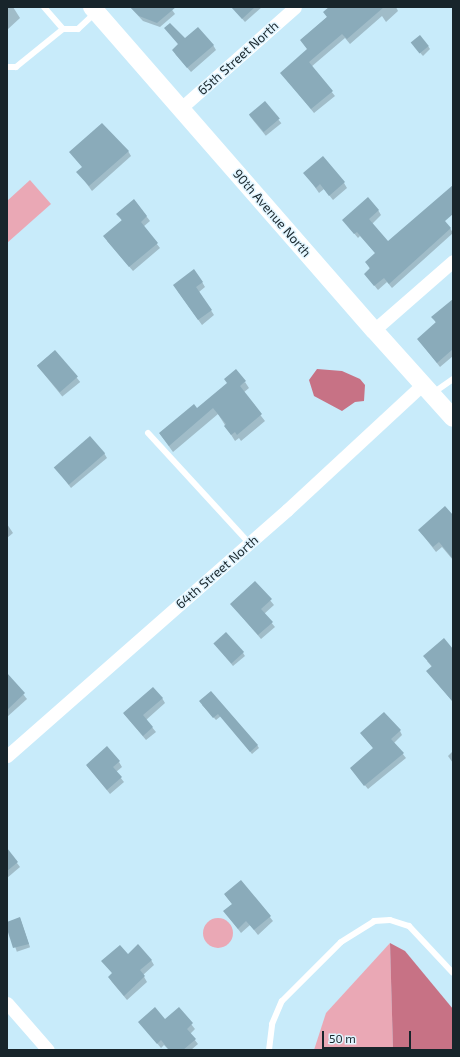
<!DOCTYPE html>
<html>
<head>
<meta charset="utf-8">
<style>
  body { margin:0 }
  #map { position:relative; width:460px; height:1057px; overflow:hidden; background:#c8ebfa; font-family:"Exo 2",sans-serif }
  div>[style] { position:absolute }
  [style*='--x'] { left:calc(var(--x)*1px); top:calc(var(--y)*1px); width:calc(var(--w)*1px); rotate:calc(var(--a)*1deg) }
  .green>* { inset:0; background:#eaa8b5 }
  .round { border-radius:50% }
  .water>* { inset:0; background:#c77285 }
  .shadow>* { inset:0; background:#0003; transform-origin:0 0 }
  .building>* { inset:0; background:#8aabba; transform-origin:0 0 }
  .lane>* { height:6px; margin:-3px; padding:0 3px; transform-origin:3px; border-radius:3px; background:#fff }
  .street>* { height:13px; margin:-6.5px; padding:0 6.5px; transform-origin:6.5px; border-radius:6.5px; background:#fff }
  .secondary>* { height:18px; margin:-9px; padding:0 9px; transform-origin:9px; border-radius:9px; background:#fff }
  span { translate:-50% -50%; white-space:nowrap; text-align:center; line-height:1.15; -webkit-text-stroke:3px #e1f5ff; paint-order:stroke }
  .street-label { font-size:13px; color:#18252b }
  .frame { position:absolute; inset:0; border:8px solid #18252b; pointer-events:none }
  .scale { position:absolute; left:322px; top:1031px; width:89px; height:18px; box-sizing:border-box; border:2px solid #18252b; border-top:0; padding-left:5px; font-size:12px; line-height:14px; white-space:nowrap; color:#18252b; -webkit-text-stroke:3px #e1f5ff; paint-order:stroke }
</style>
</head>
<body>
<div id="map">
  <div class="green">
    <div style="clip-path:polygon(30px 180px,51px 204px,7px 243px,7px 201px)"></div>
    <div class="round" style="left:203px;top:918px;width:30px;height:30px"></div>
    <div style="clip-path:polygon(390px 943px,393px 1050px,314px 1050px,326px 1013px)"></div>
  </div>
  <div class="water">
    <div style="clip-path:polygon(317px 369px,342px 371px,360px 379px,365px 385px,364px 401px,355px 402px,342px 411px,314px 396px,309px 380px)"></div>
    <div style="clip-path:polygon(390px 943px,405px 951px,453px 1009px,453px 1050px,393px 1050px)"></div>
  </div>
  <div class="shadow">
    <div style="clip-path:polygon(7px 7px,13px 7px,20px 18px,7px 30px)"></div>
    <div style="clip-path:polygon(130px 7px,170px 7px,175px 14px,160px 27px,143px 21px)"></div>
    <div style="clip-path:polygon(232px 7px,262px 7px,245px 22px)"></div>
    <div style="clip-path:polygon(331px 7px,396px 7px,398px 11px,386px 22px,382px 16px,350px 44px,345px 38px,311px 67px,335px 96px,314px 113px,281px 73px,308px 50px,301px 40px,327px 17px)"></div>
    <div style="clip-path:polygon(165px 28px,185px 40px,213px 45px,216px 50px,191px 72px,176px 55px,173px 50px,179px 45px)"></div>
    <div style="clip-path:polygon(414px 46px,428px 46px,430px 49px,423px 56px)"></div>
    <div style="left:265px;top:103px;width:26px;height:20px;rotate:51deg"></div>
    <div style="clip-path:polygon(128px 151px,131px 156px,92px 191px,78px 172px,83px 167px)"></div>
    <div style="clip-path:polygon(305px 173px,344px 183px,347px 188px,333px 200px,324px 189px,319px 193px)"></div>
    <div style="clip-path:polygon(134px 200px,150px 221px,143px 227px,160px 248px,133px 271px,107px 241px,122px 221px,118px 214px)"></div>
    <div style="clip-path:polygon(378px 210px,381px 215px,372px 224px,388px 243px,450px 228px,453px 233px,392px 288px,387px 282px,378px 290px,365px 274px,370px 269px,366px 262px,376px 254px,360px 236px,358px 238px,343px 220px)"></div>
    <div style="clip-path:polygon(202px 282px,205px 287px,199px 292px,214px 315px,202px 325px,177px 290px)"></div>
    <div style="clip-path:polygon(453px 300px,453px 356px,440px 367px,418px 339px,436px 323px,433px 317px)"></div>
    <div style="left:55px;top:351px;width:40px;height:23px;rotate:51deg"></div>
    <div style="clip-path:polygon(245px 382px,249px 388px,243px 393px,265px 421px,241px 441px,239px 438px,235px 441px,218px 414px,173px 452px,160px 434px)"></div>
    <div style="clip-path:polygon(104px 453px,107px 458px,71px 488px,55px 467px)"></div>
    <div style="clip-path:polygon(453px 517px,453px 560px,442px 547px,436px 552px,419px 530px)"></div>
    <div style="clip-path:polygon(7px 524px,13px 533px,7px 538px)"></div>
    <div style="clip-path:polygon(255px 582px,274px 605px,264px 614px,275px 627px,261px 639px,231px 604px)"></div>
    <div style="clip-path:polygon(216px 646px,243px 653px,245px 656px,233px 666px)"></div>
    <div style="clip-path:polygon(453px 650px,453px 702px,427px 671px,432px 667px,427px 661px)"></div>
    <div style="clip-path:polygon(7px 674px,27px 699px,7px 717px)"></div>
    <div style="clip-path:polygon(211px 692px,257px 745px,259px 748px,252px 754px,221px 716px,216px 720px,202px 705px)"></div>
    <div style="clip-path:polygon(162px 698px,165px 703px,146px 720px,156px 732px,146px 740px,124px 714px)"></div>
    <div style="clip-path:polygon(400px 731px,402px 735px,394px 743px,406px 758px,368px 789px,351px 769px,374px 749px,361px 733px)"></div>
    <div style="clip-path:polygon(453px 751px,453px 763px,448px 756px)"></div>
    <div style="clip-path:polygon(119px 762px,122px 767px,116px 772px,124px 782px,110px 794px,87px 766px)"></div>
    <div style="clip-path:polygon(7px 850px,20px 867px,7px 878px)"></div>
    <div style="clip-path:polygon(241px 881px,273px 921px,258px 935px,250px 925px,241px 933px,225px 912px,233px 905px,225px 895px)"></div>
    <div style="left:20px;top:918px;width:31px;height:14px;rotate:71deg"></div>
    <div style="clip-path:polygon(128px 955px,151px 960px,154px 965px,143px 975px,147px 982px,127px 1000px,112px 982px,109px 977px,113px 974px,103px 961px)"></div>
    <div style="clip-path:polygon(179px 1009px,195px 1029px,190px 1034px,198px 1044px,191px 1050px,169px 1050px,164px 1045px,161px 1048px,139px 1022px,165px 1021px)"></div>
  </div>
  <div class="building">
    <div style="clip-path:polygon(130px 7px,176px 7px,157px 23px,139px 16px)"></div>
    <div style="clip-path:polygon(231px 7px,255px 7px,242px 19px)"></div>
    <div style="clip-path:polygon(329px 7px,384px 7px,347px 39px,342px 34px,309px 62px,333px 91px,311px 109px,280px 73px,307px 49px,300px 40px,327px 17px,323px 12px)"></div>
    <div style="clip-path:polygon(170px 23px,185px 38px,198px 27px,214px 45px,187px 68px,172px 50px,178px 44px,164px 28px)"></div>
    <div style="left:420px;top:35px;width:14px;height:12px;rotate:51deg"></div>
    <div style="left:265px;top:101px;width:23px;height:21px;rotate:50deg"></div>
    <div style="clip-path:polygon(102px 123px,129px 151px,89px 186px,76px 172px,82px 167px,69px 152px)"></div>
    <div style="clip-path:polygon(323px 156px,345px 182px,329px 196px,320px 184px,316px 188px,303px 173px)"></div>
    <div style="clip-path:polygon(453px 185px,453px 214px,445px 221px,451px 228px,389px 284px,384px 278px,374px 286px,364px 274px,370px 268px,365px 262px,375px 253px,357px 232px,354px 234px,342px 220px,368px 197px,379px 210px,369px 219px,388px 241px)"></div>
    <div style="clip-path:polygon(134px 199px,147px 216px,141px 222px,158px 243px,129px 267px,103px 236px,122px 220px,116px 214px)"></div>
    <div style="clip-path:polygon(194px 269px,203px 282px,196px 287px,212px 310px,198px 320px,173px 285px)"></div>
    <div style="clip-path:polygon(453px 299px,453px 349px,437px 363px,417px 339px,436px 322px,431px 317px)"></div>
    <div style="left:55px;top:350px;width:35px;height:24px;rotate:49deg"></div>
    <div style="clip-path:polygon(236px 369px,246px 381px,240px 386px,262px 414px,237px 435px,235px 432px,231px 435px,224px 426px,226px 424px,213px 408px,169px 446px,159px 433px,194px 404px,197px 408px,227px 383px,224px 379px)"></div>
    <div style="left:90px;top:436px;width:23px;height:48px;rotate:49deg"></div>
    <div style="clip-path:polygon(445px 506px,453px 515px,453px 559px,439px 542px,433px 547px,418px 530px)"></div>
    <div style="clip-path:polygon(255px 581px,272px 599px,261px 609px,273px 622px,258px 635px,230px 604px)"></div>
    <div style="left:226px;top:632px;width:27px;height:17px;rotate:48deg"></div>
    <div style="clip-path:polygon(444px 638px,453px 649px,453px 702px,426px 671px,432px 666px,423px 656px)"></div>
    <div style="clip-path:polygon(7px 673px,25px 693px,7px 710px)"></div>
    <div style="clip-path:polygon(153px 687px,163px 698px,143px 715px,153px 727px,143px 736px,123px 713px)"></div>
    <div style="clip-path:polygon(211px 691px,258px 745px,250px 752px,218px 714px,213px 718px,199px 701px)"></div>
    <div style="clip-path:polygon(384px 712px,401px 730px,391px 739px,404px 753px,364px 786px,350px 768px,373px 748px,360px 733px)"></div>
    <div style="clip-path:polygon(107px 746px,120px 761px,113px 767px,122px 777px,107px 790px,86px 765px)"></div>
    <div style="clip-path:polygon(7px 848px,18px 862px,7px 871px)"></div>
    <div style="clip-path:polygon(241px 880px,271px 916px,254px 930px,246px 921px,238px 929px,223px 911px,232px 904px,224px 894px)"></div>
    <div style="clip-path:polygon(20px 917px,29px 944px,13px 948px,7px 929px,7px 922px)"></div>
    <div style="clip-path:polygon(138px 944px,152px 960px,140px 970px,145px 976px,124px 996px,108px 977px,112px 973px,101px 961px,120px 945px,128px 954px)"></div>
    <div style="clip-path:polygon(155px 1007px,165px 1019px,179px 1007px,193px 1023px,187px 1029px,196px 1039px,183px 1050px,169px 1050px,161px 1040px,157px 1044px,138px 1022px)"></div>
  </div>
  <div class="lane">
    <div style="--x:63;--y:29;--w:15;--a:0"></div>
    <div style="--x:78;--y:29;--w:23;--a:-43"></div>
    <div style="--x:7;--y:67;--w:9;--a:0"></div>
    <div style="--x:16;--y:67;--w:60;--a:-39"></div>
    <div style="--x:63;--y:29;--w:29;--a:-131"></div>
    <div style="--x:433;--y:393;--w:24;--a:-35"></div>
    <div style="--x:148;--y:433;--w:149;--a:47.4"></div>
    <div style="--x:269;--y:1050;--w:26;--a:-83"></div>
    <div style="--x:272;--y:1024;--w:25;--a:-67"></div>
    <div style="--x:282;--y:1001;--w:83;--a:-45"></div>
    <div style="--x:341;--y:942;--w:39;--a:-32"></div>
    <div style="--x:374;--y:921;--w:16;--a:-4"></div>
    <div style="--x:390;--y:920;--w:20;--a:18"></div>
    <div style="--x:409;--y:926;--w:64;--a:46.9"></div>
  </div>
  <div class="street">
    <div style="--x:181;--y:108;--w:152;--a:-41.5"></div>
    <div style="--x:374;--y:330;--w:105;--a:-41.1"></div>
    <div style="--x:7;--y:756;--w:373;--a:-41.3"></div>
    <div style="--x:287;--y:510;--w:185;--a:-42.8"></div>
    <div style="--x:7;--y:1003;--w:62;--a:48.9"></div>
  </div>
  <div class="secondary">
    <div style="--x:92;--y:7;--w:429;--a:48.9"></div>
    <div style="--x:374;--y:330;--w:118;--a:48.1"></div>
  </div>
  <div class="street-label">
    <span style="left:238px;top:58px;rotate:-42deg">65th Street North</span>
    <span style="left:272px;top:213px;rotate:49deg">90th Avenue North</span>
    <span style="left:217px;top:572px;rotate:-41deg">64th Street North</span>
  </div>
  <div class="frame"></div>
  <div class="scale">50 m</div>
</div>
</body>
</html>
